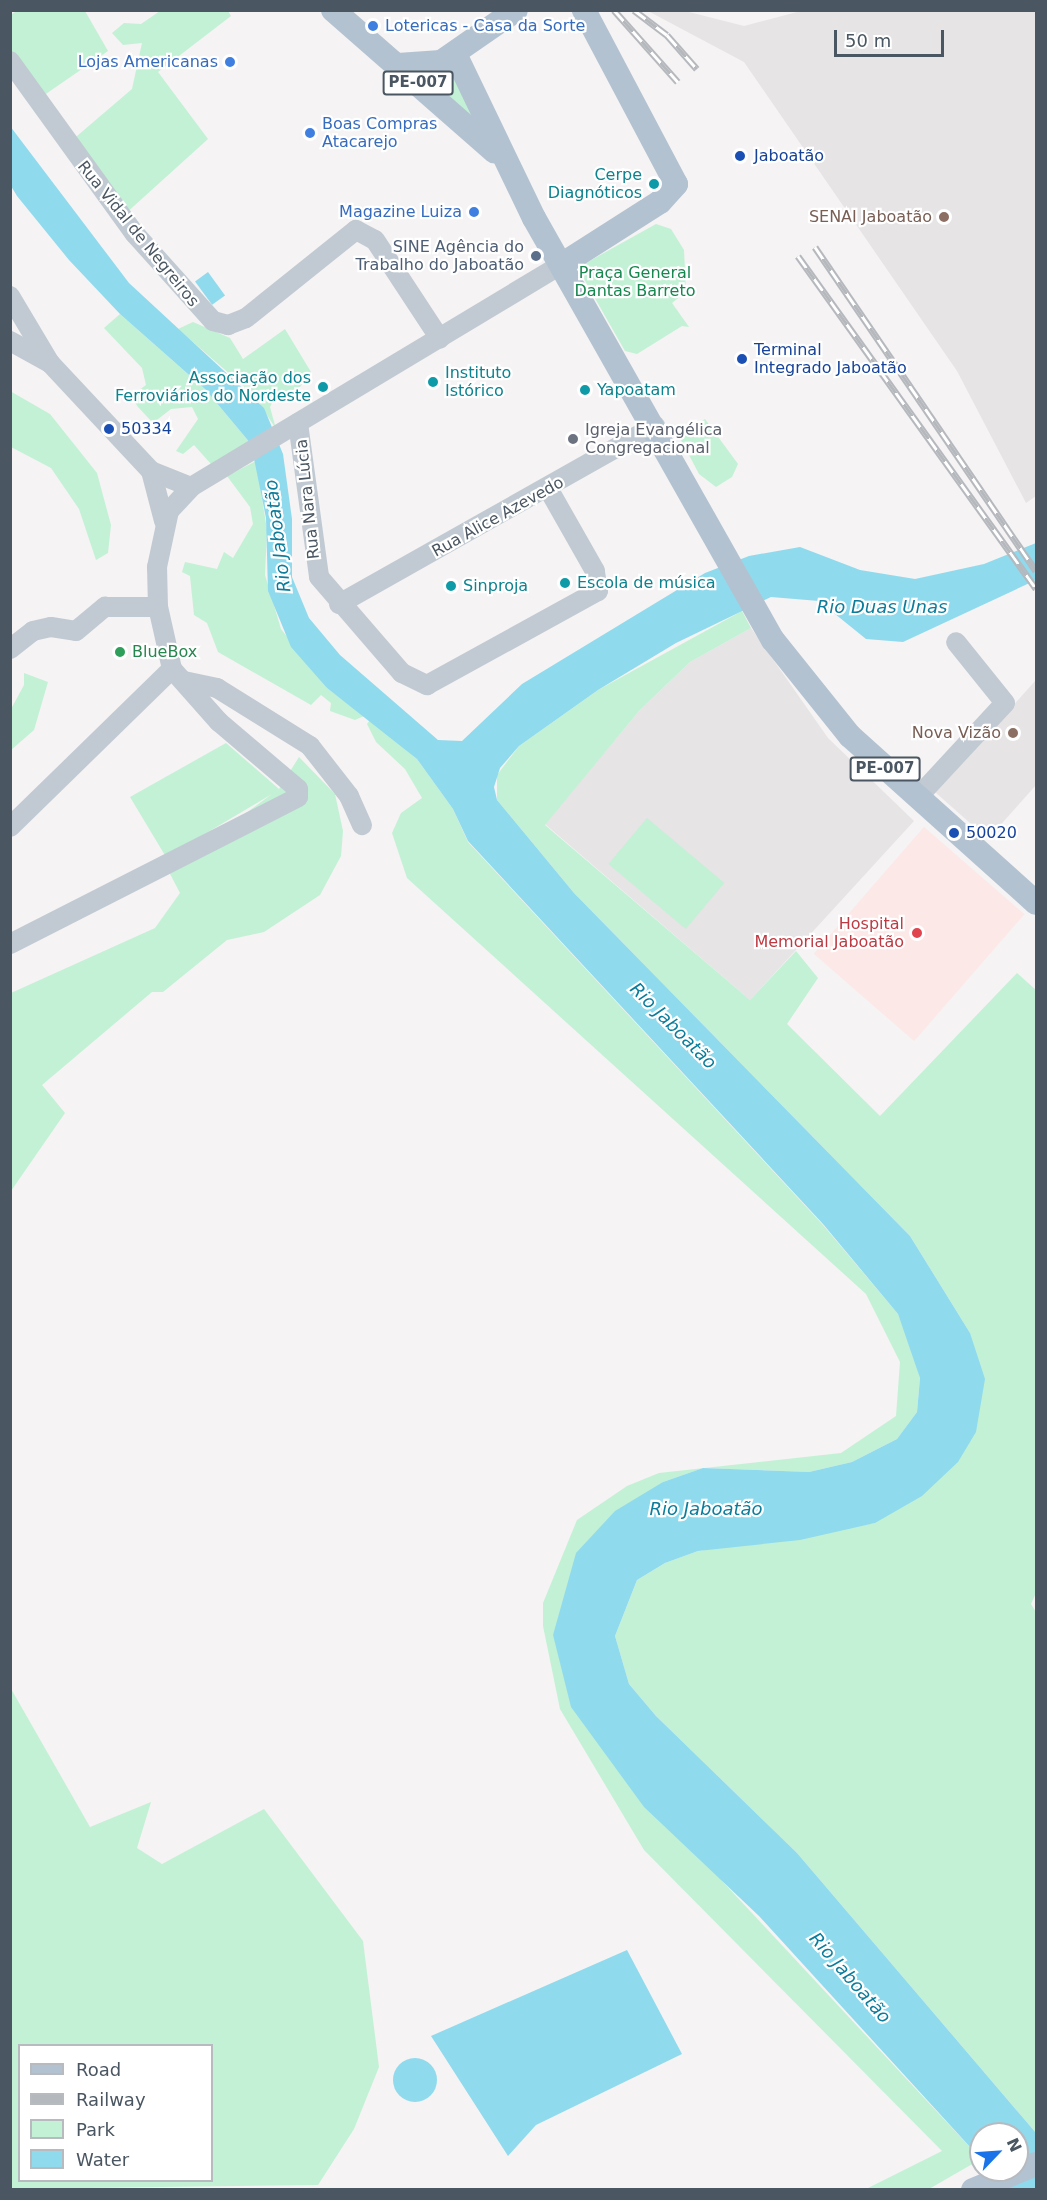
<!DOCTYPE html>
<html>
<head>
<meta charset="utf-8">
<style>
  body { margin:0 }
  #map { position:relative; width:1047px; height:2200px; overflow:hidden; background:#f5f3f3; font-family:"DejaVu Sans",sans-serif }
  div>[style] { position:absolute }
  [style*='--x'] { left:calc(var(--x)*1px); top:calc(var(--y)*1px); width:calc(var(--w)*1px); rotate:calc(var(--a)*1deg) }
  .education>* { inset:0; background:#e6e4e5 }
  .medical>* { inset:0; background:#fce8e6; transform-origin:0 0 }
  .green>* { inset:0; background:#c3f1d5; transform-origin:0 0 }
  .water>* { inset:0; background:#90daee; transform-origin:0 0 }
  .round { border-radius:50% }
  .minor>* { height:20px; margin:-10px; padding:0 10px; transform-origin:10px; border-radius:10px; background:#c1cad2 }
  .major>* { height:24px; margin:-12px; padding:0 12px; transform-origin:12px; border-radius:12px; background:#b3c2d1 }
  .rail>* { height:7px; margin-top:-3.5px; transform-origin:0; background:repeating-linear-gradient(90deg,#fff 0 14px,#b5b8bd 0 28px); box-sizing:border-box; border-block:2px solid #b5b8bd }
  .dots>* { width:16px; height:16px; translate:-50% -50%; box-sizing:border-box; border:3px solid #fff; border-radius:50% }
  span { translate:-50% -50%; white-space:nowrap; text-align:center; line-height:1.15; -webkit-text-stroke:4.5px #fff; paint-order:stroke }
  .shield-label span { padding:2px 4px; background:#fff; border:2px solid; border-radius:4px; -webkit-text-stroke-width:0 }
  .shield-label { font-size:15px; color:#4a5661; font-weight:700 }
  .shop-label { font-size:16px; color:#366cbe }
  .left { translate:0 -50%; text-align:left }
  .right { translate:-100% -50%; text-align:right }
  .transit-label { font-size:16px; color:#164399 }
  .culture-label { font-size:16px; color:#0d838f }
  .education-label { font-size:16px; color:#785e54 }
  .street-label { font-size:16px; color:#4a5661 }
  .service-label { font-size:16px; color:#4e5e75 }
  .park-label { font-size:16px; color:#17864f }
  .worship-label { font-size:16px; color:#5b616d }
  .leisure-label { font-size:16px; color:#27864d }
  .health-label { font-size:16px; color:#be3a42 }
  .water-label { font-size:18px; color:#0c7c9b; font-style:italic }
  .frame { position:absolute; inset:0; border:12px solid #4a5661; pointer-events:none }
  .legend { position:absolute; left:18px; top:2044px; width:195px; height:138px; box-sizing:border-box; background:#fff; border:2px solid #b7bbc0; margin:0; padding:8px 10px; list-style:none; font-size:18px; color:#4a5661 }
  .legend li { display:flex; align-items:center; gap:12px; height:30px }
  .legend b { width:30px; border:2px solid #b7bbc0 }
  .north { position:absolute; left:969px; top:2122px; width:60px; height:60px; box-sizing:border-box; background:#fff; border:2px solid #b7bbc0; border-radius:50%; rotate:65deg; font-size:16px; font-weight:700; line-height:24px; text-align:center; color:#4a5661 }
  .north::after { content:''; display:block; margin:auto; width:21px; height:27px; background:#1a73e8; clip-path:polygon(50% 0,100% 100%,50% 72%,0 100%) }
  .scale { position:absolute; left:834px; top:30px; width:110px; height:27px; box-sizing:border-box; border:3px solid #4a5661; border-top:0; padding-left:8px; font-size:18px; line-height:21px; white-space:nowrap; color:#4a5661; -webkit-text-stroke:4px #fff; paint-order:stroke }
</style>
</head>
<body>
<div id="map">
  <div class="education">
    <div style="clip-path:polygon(648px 11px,685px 11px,744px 26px,801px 11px,1036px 11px,1036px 496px,1026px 503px,957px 371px,744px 62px)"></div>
    <div style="clip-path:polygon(751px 628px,828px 738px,914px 821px,750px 1000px,545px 824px,639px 711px,690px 662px)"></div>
    <div style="clip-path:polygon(1036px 680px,1036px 785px,988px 839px,935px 792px)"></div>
  </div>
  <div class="medical">
    <div style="left:924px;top:827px;width:133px;height:168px;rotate:41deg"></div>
  </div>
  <div class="green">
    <div style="clip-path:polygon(17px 11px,85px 11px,108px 51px,40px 98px,11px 56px,10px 15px)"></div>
    <div style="clip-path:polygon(160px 11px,228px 11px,231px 16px,158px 72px,208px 139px,124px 215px,70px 142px,132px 89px,142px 43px,123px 45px,112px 33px,124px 23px,141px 24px)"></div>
    <div style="clip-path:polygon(449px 67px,484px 138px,419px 76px)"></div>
    <div style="clip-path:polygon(656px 224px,671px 229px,684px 250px,686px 292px,672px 303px,689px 327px,682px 326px,637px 354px,625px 351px,580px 272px,584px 264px)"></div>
    <div style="clip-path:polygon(120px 314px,205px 389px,251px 444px,211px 464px,194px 445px,183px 454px,176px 451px,198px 419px,192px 407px,171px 409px,153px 423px,138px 407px,131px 396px,146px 385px,142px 368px,104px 328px)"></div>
    <div style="clip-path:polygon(193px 322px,230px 338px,243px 359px,285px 329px,311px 372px,300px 387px,274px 399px,270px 407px,276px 429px,254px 395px,178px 329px)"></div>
    <div style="clip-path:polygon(10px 391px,50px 414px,97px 473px,111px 525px,108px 553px,96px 560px,79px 509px,51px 468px,11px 447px)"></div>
    <div style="clip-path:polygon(705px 419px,738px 464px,732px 477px,716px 487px,699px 474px,679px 436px)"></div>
    <div style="clip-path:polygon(256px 461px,267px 530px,265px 575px,281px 629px,327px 688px,364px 716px,355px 720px,330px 711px,331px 703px,321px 695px,311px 705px,218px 652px,207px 623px,194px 615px,190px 576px,182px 572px,185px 562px,217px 569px,224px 552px,233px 558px,253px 524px,250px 507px,227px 476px)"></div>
    <div style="clip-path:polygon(742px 611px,751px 628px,690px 662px,639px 711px,545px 825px,750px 1000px,796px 951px,818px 978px,787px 1024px,880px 1116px,1017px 973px,1036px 990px,1036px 1593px,1031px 1604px,1036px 1612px,1036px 2133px,797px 1853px,656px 1716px,629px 1684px,615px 1636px,637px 1580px,665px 1563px,698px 1551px,875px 1523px,970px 1333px,910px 1236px,574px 893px,497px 800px,497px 775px,519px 746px,598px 690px)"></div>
    <div style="clip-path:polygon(24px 673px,48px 682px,34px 730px,11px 750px,11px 709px,24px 685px)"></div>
    <div style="clip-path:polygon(370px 720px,417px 759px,453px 809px,468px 842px,823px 1225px,898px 1314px,914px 1355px,920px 1378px,917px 1412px,897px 1439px,852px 1462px,809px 1472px,703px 1468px,663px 1482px,553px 1635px,723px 1882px,981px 2159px,929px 2189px,866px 2189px,942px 2151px,644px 1850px,560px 1709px,543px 1626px,543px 1603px,577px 1520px,627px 1486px,659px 1473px,841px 1453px,896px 1416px,900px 1362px,866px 1294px,407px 878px,392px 833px,401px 813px,422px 798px,405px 769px,376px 742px,367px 724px)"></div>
    <div style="clip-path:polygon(226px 743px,279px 789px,299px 757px,335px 794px,343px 831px,341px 856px,320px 895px,264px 932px,227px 940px,163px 992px,152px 992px,42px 1085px,65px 1113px,11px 1191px,11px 993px,155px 928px,180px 893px,168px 870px,272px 794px,166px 857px,130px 797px)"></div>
    <div style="left:647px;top:818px;width:101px;height:60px;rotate:40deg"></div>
    <div style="clip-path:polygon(evenodd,10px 1687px,90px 1827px,151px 1802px,137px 1848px,162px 1864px,264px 1809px,363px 1941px,379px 2067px,354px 2129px,318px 2185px,11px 2189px,10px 1687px,20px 2046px,212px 2046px,212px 2180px,20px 2180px,20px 2046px)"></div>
  </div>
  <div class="water">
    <div style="clip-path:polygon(10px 126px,129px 283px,264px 408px,283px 454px,292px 519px,292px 577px,309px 618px,340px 655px,438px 740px,462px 741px,522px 684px,705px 573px,749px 556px,800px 547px,860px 570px,915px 579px,984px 564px,1036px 543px,1036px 580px,903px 642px,866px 639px,819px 601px,771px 597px,676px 643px,598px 690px,519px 746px,500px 768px,494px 787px,497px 800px,574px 893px,910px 1236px,970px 1333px,985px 1379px,976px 1432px,958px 1462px,922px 1496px,875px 1523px,800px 1540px,698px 1551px,665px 1563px,637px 1580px,615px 1636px,629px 1684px,656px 1716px,797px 1853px,1036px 2133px,1036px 2189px,1010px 2189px,992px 2170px,1017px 2170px,1017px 2134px,981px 2134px,981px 2159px,759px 1916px,644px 1807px,571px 1707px,553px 1635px,576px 1553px,615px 1511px,663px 1482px,703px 1468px,809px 1472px,852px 1462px,897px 1439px,917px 1412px,920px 1378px,898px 1314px,823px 1224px,468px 841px,453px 809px,417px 759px,327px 688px,291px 647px,268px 591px,266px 518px,251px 444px,205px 389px,120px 314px,69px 260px,17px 196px,11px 186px)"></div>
    <div style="left:208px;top:272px;width:29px;height:16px;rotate:54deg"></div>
    <div style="clip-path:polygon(627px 1950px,682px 2054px,536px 2125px,508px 2156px,431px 2036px)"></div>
    <div class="round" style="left:393px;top:2058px;width:44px;height:44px"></div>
  </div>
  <div class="minor">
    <div style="--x:10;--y:61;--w:213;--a:54.2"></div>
    <div style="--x:135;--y:234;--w:117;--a:48.1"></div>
    <div style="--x:213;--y:321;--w:16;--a:15"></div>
    <div style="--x:228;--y:325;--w:19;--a:-21"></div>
    <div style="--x:246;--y:318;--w:141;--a:-38.7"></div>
    <div style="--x:356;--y:230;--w:21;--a:28"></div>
    <div style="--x:375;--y:240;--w:118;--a:56.7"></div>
    <div style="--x:10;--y:296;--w:78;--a:59.2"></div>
    <div style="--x:10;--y:341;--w:46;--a:28.8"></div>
    <div style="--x:50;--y:363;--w:148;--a:46.9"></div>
    <div style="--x:151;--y:471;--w:43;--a:21.8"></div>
    <div style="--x:298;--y:423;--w:155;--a:82.2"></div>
    <div style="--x:319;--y:577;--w:127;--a:49.2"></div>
    <div style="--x:402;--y:673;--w:28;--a:26"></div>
    <div style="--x:427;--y:685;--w:195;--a:-28.8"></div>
    <div style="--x:598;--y:591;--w:20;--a:-99"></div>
    <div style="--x:595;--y:571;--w:93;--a:-119.6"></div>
    <div style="--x:151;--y:471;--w:52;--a:75.4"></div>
    <div style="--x:339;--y:604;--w:363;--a:-29.4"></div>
    <div style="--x:10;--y:649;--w:29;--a:-38"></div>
    <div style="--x:33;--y:631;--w:18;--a:-13"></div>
    <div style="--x:51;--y:627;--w:25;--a:9"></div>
    <div style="--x:76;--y:631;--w:38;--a:-40"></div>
    <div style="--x:105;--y:607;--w:53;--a:0"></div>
    <div style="--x:184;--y:681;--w:34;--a:12"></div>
    <div style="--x:217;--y:688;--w:110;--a:31.9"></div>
    <div style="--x:310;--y:746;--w:63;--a:52"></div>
    <div style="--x:349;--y:796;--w:32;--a:66"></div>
    <div style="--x:917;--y:798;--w:129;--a:-47.2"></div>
    <div style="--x:1005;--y:703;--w:78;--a:-128.8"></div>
    <div style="--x:10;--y:827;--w:226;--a:-44.3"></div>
    <div style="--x:10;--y:944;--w:323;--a:-27"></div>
    <div style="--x:298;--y:797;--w:8;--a:-90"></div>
    <div style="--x:298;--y:789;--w:104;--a:-139.7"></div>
    <div style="--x:219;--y:722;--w:71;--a:-131.6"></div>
    <div style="--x:172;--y:669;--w:64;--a:-102.7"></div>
    <div style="--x:158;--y:607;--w:40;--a:-91.4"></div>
    <div style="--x:157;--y:567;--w:57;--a:-77.9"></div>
    <div style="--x:169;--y:511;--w:33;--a:-47"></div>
    <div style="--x:191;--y:487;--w:431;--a:-31"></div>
  </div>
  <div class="major">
    <div style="--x:333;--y:10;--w:215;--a:41.2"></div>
    <div style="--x:455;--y:54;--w:182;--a:64.3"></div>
    <div style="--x:534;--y:218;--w:485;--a:60.5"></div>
    <div style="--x:773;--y:640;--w:123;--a:51.3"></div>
    <div style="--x:850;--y:736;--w:250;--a:41.9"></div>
    <div style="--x:398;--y:65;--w:43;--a:-4"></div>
    <div style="--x:441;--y:62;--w:91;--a:-34.7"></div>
    <div style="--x:561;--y:265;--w:117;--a:-32.5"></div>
    <div style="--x:660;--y:202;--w:24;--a:-48"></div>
    <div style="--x:676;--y:184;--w:197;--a:-117.9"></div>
    <div style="--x:973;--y:2190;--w:68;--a:-22.4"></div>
  </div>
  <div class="rail">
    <div style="--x:614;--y:10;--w:96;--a:48.4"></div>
    <div style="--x:634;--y:10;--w:41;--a:37.1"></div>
    <div style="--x:667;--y:35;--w:45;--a:48.6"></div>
    <div style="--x:815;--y:247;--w:392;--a:55.7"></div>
    <div style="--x:798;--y:256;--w:409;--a:54.4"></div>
  </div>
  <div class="dots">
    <div style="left:373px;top:26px;background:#3f7fe0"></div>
    <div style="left:230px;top:62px;background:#3f7fe0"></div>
    <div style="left:310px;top:133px;background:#3f7fe0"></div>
    <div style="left:740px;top:156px;background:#1a4fb4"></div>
    <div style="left:654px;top:184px;background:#0f9aa8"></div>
    <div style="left:474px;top:212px;background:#3f7fe0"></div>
    <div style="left:944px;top:217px;background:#8d6e63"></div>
    <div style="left:536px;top:256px;background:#5c6f8a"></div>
    <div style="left:742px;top:359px;background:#1a4fb4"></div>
    <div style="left:433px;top:382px;background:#0f9aa8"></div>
    <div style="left:323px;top:387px;background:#0f9aa8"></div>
    <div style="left:585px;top:390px;background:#0f9aa8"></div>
    <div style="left:109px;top:429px;background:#1a4fb4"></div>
    <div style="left:573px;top:439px;background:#6b7280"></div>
    <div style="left:565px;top:583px;background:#0f9aa8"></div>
    <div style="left:451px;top:586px;background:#0f9aa8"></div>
    <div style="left:120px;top:652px;background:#2e9e5b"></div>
    <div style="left:1013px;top:733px;background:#8d6e63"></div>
    <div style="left:954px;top:833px;background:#1a4fb4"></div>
    <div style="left:917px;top:933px;background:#e0444e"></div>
  </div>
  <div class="shield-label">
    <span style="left:418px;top:83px">PE-007</span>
    <span style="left:885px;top:769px">PE-007</span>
  </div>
  <div class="shop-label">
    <span class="left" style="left:385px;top:26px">Lotericas - Casa da Sorte</span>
    <span class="right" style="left:218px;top:62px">Lojas Americanas</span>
    <span class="left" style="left:322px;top:133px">Boas Compras<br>Atacarejo</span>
    <span class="right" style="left:462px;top:212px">Magazine Luiza</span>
  </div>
  <div class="transit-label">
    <span class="left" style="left:754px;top:156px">Jaboatão</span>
    <span class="left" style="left:754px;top:359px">Terminal<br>Integrado Jaboatão</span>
    <span class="left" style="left:121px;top:429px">50334</span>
    <span class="left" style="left:966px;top:833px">50020</span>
  </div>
  <div class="culture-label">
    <span class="right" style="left:642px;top:184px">Cerpe<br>Diagnóticos</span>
    <span class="left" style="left:445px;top:382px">Instituto<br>Istórico</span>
    <span class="right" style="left:311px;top:387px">Associação dos<br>Ferroviários do Nordeste</span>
    <span class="left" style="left:597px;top:390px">Yapoatam</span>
    <span class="left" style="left:577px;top:583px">Escola de música</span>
    <span class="left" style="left:463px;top:586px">Sinproja</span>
  </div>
  <div class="education-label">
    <span class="right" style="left:932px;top:217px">SENAI Jaboatão</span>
    <span class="right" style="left:1001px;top:733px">Nova Vizão</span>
  </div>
  <div class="street-label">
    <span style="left:138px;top:234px;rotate:51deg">Rua Vidal de Negreiros</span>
    <span style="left:308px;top:499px;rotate:-96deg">Rua Nara Lúcia</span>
    <span style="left:498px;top:517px;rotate:-29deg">Rua Alice Azevedo</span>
  </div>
  <div class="service-label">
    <span class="right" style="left:524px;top:256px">SINE Agência do<br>Trabalho do Jaboatão</span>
  </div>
  <div class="park-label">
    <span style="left:635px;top:282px">Praça General<br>Dantas Barreto</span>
  </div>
  <div class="worship-label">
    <span class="left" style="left:585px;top:439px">Igreja Evangélica<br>Congregacional</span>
  </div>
  <div class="leisure-label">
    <span class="left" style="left:132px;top:652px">BlueBox</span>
  </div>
  <div class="health-label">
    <span class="right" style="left:904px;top:933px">Hospital<br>Memorial Jaboatão</span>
  </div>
  <div class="water-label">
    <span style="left:278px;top:536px;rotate:-97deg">Rio Jaboatão</span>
    <span style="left:882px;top:607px">Rio Duas Unas</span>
    <span style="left:673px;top:1026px;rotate:45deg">Rio Jaboatão</span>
    <span style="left:706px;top:1509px">Rio Jaboatão</span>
    <span style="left:850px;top:1978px;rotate:49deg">Rio Jaboatão</span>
  </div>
  <div class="frame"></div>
  <ul class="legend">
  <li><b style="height:8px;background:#b3c2d1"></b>Road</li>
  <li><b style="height:8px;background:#b5b8bd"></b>Railway</li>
  <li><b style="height:16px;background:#c3f1d5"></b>Park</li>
  <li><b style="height:16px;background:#90daee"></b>Water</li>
  </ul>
  <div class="north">N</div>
  <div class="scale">50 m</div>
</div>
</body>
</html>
